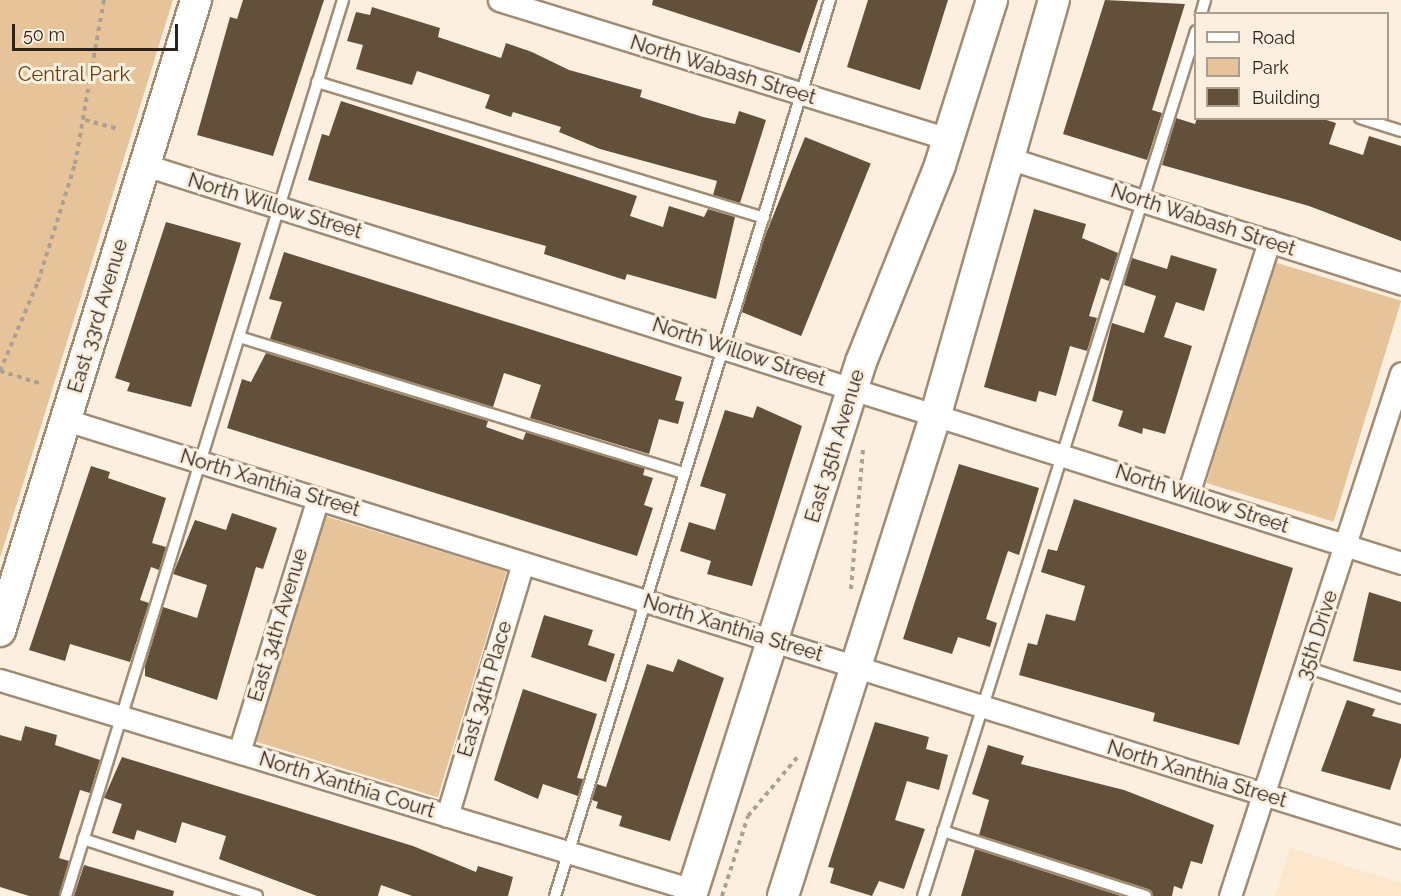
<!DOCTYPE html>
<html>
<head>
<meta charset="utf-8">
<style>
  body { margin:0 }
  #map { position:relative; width:1401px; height:896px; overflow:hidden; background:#fdefdf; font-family:Raleway,sans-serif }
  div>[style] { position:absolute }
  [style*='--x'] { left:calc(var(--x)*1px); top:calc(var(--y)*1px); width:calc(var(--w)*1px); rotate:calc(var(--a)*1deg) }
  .built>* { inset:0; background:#fce6cc }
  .green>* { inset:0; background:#e7c39a; transform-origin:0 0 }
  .building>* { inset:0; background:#63503a; transform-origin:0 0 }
  .path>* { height:4px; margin-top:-2px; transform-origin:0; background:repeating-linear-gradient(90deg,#aba092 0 4.5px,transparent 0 9px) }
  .roads { filter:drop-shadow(2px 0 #a08b73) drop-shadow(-2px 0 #a08b73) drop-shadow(0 2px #a08b73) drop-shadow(0 -2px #a08b73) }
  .lane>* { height:10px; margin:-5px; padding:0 5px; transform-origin:5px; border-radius:5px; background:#fff }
  .street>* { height:21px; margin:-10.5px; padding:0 10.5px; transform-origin:10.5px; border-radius:10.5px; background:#fff }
  .secondary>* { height:30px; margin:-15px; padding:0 15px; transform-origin:15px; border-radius:15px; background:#fff }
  span { translate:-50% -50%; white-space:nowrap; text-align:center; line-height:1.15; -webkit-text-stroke:6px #fdefdf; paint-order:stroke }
  .street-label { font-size:20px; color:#2c241a }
  .park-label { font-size:20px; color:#65410c }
  .legend { position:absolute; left:1194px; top:12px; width:195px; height:108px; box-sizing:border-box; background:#fdefdf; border:2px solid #a99e90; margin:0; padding:8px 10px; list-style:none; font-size:18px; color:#2c241a }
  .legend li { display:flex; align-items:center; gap:12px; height:30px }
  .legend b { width:30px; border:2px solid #a99e90 }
  .scale { position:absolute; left:12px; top:24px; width:166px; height:27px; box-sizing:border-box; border:3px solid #2c241a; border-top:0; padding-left:8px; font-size:18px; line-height:21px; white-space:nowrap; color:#2c241a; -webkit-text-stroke:4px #fdefdf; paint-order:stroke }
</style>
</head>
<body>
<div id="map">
  <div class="built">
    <div style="clip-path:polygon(1290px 848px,1401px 883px,1401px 896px,1275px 896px)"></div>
  </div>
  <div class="green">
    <div style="clip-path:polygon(0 0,173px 0,0 558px)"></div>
    <div style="left:1274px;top:262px;width:133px;height:231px;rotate:17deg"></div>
    <div style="left:325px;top:516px;width:190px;height:236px;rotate:17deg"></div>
  </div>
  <div class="building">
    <div style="clip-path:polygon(243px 0,324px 0,273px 156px,197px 135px,230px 17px,237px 19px)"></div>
    <div style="clip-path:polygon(653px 0,818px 0,800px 53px,652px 5px)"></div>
    <div style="clip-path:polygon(868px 0,948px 0,920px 90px,847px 67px)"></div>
    <div style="clip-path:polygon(1105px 0,1185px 4px,1152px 110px,1162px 113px,1147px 160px,1063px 134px)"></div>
    <div style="clip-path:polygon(372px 7px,440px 28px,438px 37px,501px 58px,506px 43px,532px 52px,569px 70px,642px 90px,640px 97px,703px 117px,735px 124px,739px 111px,766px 120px,740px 203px,713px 195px,717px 181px,600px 149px,559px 132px,561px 127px,513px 112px,511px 117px,485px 108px,490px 95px,417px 71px,412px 85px,356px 69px,363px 45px,347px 41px,356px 12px,370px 15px)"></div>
    <div style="clip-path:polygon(341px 101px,637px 196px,630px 216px,663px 227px,669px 206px,704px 217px,708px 209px,735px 217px,716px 299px,627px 274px,625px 280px,544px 254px,546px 246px,308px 180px,322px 134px,329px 136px)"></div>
    <div style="clip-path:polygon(1176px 118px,1195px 124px,1197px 118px,1320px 118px,1336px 123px,1329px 144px,1363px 155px,1369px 136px,1401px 146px,1401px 241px,1309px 206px,1162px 165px)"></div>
    <div style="left:805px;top:137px;width:71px;height:186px;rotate:22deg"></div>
    <div style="clip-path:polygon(1034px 209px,1086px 224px,1082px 238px,1118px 253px,1109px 281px,1101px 278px,1089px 316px,1097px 318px,1087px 351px,1070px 346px,1056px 396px,1039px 391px,1036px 402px,984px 387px)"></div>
    <div style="clip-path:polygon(166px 222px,241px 243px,191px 407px,127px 391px,130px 383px,115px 378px)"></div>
    <div style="clip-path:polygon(284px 252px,682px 377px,675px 400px,684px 402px,678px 424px,659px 419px,649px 454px,530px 418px,541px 385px,504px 373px,493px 407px,270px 339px,282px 302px,269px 299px)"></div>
    <div style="clip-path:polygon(1171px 255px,1217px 269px,1204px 311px,1176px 302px,1164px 337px,1192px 346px,1165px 434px,1143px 428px,1142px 434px,1118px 426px,1123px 411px,1092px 401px,1112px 323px,1144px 333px,1156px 296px,1124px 285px,1132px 258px,1167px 269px)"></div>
    <div style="clip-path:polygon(266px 353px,488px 421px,486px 427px,523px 440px,526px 432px,645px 468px,643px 475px,653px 478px,644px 505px,653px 508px,637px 556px,227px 428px,242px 379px,251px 382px)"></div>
    <div style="clip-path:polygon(757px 406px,802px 426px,752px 586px,707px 574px,711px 561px,680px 551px,689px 522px,715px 530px,726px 494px,700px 486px,725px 410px,753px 418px)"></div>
    <div style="clip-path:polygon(959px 464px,1039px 488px,1019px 555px,1008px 551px,986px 619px,997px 623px,990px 647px,958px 637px,952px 654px,903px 639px)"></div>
    <div style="clip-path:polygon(91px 466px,110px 472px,108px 478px,166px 498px,152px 543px,166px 547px,159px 570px,151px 567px,140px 600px,149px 603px,130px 662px,70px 644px,65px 661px,29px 650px)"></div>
    <div style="clip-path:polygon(1074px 499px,1293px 568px,1239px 745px,1153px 721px,1155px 713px,1019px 675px,1028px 643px,1037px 645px,1046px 614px,1075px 621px,1085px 586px,1041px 572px,1048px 549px,1057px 551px)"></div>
    <div style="clip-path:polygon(232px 513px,277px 528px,263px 569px,256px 567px,217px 700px,145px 676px,145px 666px,163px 607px,197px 618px,207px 585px,173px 574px,195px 520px,226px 530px)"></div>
    <div style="clip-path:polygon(1369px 592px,1401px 602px,1401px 671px,1353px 661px)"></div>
    <div style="clip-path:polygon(544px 615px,593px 630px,588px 645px,615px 654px,606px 682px,531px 657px)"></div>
    <div style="clip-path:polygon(678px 659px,724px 678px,670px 841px,619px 826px,622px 816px,596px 808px,598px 802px,592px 800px,597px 784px,606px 787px,647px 664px,673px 672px)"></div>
    <div style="clip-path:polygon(523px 689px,597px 714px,577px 778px,583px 779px,578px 796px,543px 784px,538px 799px,494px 780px)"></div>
    <div style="clip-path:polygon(1347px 700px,1375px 709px,1372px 716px,1401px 724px,1401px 757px,1390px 790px,1321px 771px)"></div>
    <div style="clip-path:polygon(875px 722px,929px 737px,926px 749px,948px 755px,939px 790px,907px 781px,895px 820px,925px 829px,904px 889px,879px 881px,872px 896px,830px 883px,834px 868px,828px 867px)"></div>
    <div style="clip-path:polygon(25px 726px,57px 735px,55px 745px,100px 760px,90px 793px,80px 790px,59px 858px,69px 861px,59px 896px,29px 896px,0 887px,0 735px,21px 741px)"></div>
    <div style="clip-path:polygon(988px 745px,1024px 756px,1021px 764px,1124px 790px,1214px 825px,1202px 864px,1191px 861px,1182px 889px,1174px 886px,1172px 896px,1153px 896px,1148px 889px,979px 835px,989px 800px,972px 794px)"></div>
    <div style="clip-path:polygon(122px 757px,413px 846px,476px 872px,478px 866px,513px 877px,508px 896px,412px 896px,381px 885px,378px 896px,317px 896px,219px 859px,226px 836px,182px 822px,176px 843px,137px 830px,134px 840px,112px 833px,122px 804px,104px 798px)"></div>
    <div style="clip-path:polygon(975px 849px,1121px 896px,961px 896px)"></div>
    <div style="clip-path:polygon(84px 865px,174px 891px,173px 896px,74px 896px)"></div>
  </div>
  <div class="path">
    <div style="--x:85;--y:120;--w:34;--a:15"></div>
    <div style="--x:0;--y:371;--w:97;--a:-66.9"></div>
    <div style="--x:38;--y:282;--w:124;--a:-72.6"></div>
    <div style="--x:75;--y:164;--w:167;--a:-80"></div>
    <div style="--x:0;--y:371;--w:41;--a:17.1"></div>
    <div style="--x:851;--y:589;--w:142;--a:-85.1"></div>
    <div style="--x:722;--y:896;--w:84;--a:-72"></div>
    <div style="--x:748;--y:816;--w:81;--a:-50"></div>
  </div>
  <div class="roads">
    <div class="lane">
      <div style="--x:1201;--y:14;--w:15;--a:-74"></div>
      <div style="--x:317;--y:82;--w:467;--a:16.9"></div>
      <div style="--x:1360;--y:118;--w:43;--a:17.6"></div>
      <div style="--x:239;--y:337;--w:466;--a:17"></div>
      <div style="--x:1306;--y:667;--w:100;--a:18.1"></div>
      <div style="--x:943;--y:831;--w:213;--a:17.8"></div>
      <div style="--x:83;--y:839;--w:183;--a:18.1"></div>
      <div style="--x:66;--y:896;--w:938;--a:-72.82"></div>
      <div style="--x:555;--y:896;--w:937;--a:-72.94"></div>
      <div style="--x:923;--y:896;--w:907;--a:-72.48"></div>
    </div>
    <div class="street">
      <div style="--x:499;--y:0;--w:470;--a:17.2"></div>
      <div style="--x:1005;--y:157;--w:416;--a:17.7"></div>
      <div style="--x:145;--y:165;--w:1318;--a:17.58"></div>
      <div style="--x:66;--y:420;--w:1399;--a:17.35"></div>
      <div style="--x:1188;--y:494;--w:266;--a:-72.2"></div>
      <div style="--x:0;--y:680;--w:724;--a:16.86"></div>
      <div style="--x:239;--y:752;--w:265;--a:-72.7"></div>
      <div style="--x:447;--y:816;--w:264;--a:-73.3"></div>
      <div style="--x:1230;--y:896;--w:550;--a:-71.89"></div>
    </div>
    <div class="secondary">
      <div style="--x:0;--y:631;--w:661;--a:-72.74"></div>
      <div style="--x:691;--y:896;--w:560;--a:-72.34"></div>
      <div style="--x:861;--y:362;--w:212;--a:-68.1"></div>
      <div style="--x:940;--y:165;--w:173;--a:-72.5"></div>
      <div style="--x:783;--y:896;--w:506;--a:-72.39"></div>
      <div style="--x:936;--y:414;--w:430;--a:-74.1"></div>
    </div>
  </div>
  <div class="street-label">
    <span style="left:723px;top:70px;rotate:17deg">North Wabash Street</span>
    <span style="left:275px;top:206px;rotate:17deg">North Willow Street</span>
    <span style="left:1203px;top:220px;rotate:18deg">North Wabash Street</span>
    <span style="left:98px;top:316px;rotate:-73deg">East 33rd Avenue</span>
    <span style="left:739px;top:352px;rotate:18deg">North Willow Street</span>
    <span style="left:835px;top:446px;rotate:-73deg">East 35th Avenue</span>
    <span style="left:270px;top:483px;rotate:17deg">North Xanthia Street</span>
    <span style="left:1202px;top:499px;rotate:18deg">North Willow Street</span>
    <span style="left:278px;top:625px;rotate:-73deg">East 34th Avenue</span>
    <span style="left:733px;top:628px;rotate:17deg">North Xanthia Street</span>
    <span style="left:1317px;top:635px;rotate:-72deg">35th Drive</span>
    <span style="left:485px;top:689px;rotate:-73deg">East 34th Place</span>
    <span style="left:1197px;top:774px;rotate:17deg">North Xanthia Street</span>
    <span style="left:347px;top:785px;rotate:17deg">North Xanthia Court</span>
  </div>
  <div class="park-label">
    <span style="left:74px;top:74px">Central Park</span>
  </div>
  <ul class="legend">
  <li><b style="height:8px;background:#fff"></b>Road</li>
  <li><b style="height:16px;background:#e7c39a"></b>Park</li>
  <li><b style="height:16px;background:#63503a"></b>Building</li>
  </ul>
  <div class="scale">50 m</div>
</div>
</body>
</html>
